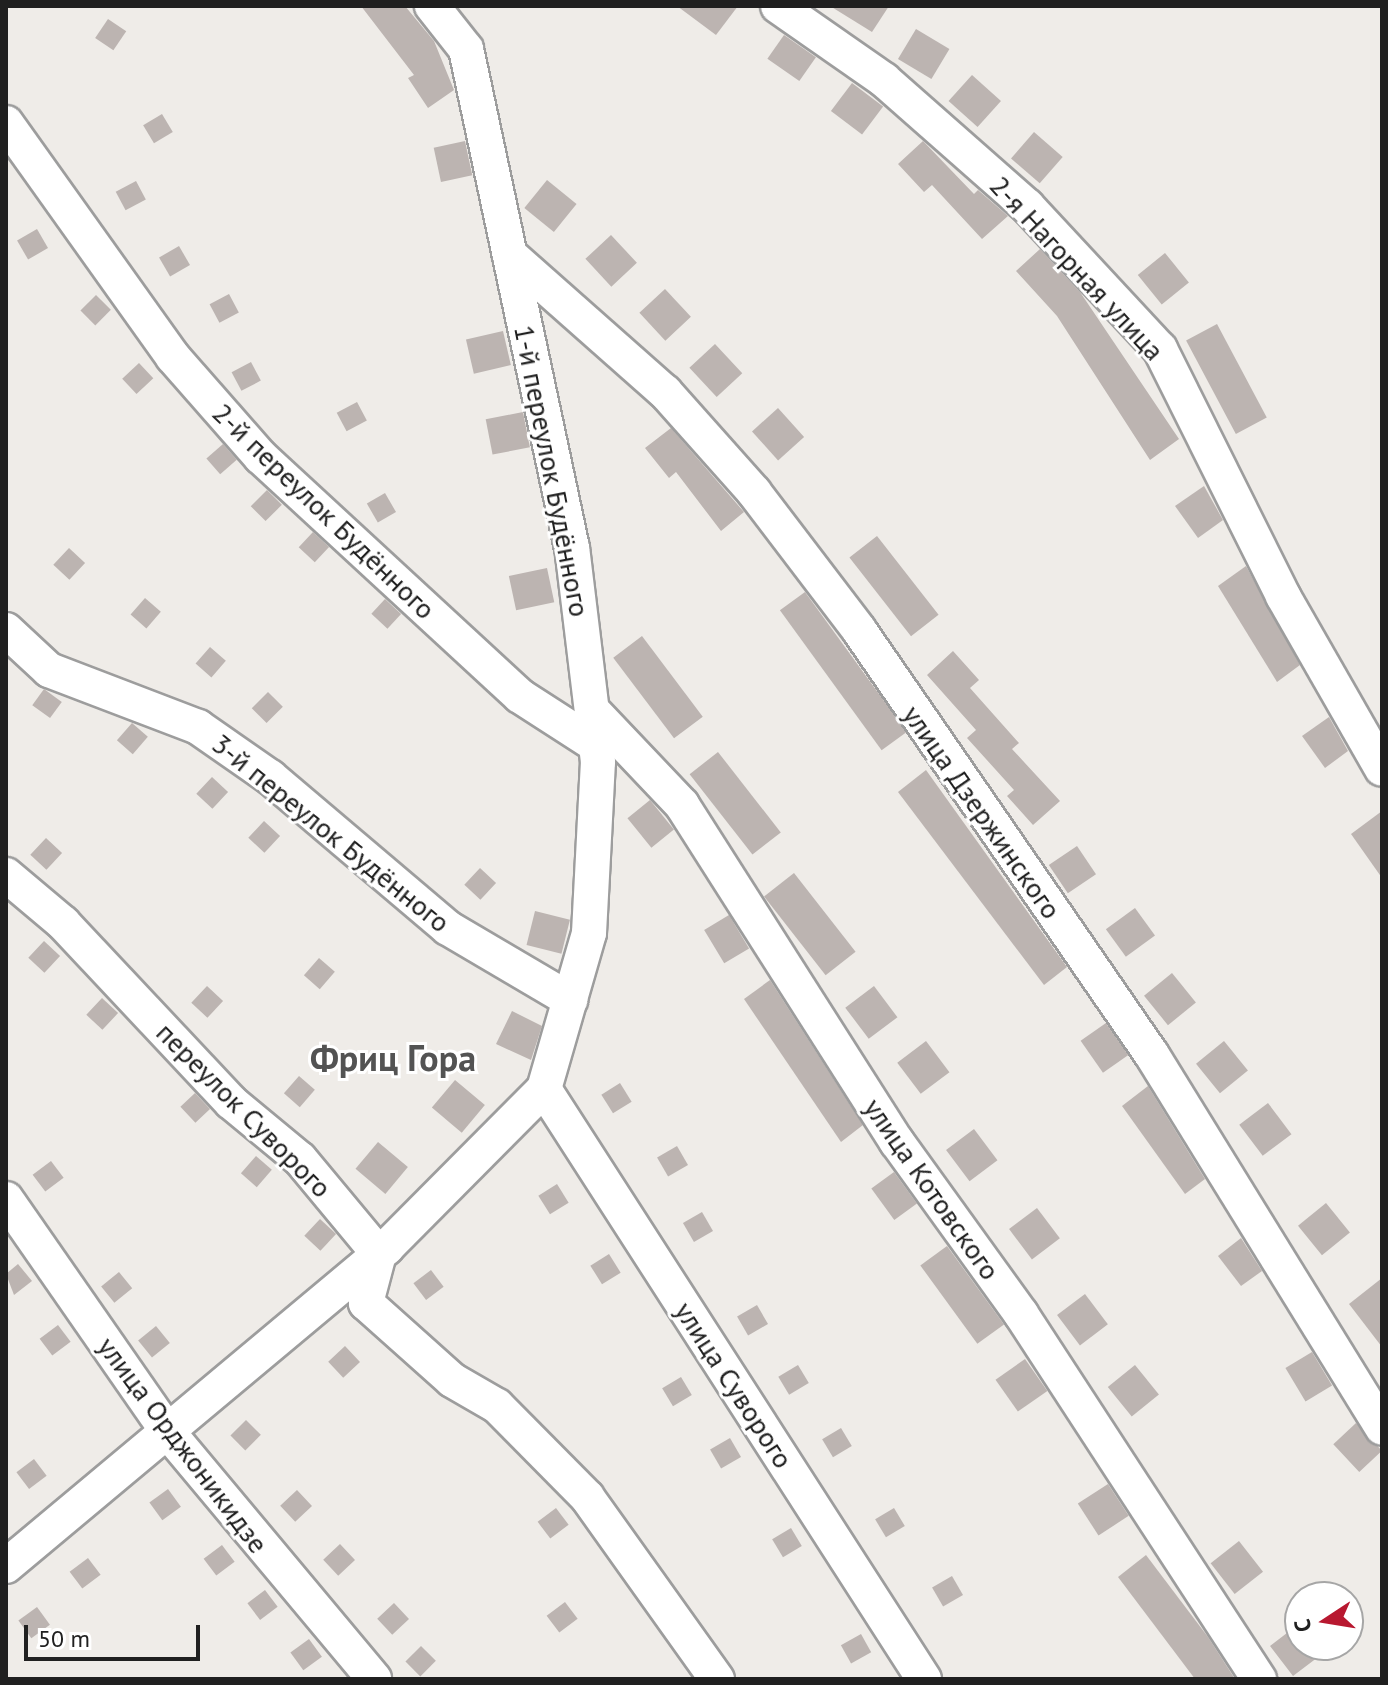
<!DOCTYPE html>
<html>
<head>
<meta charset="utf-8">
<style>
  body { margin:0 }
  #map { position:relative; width:1388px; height:1685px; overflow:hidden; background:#efece8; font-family:"PT Sans",sans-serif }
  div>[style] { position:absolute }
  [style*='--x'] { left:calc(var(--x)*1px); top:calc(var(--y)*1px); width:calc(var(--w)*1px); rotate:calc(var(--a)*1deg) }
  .building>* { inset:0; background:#bcb4b1; transform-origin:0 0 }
  .roads { filter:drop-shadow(2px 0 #9d9d9d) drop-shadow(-2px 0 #9d9d9d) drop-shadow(0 2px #9d9d9d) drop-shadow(0 -2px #9d9d9d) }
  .minor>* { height:34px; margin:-17px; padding:0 17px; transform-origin:17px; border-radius:17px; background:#fff }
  span { translate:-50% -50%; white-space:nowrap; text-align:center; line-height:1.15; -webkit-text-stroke:6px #fff; paint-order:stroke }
  .street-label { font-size:28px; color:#202020 }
  .district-label { font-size:36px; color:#535353; font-weight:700 }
  .frame { position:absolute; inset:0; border:8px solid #202020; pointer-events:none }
  .north { position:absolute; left:1284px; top:1581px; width:80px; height:80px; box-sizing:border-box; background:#fff; border:2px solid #a6a6a6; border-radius:50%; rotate:258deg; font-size:22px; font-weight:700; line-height:32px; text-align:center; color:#202020 }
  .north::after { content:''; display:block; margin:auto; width:28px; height:36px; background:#b81830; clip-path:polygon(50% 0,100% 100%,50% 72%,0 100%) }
  .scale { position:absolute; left:24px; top:1625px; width:176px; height:36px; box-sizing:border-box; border:4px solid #202020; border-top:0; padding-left:10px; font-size:24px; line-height:28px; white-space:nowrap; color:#202020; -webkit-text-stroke:6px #fff; paint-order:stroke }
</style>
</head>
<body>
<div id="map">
  <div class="building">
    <div style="clip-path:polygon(361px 6px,405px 6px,434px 41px,454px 90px,428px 108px,408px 78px,414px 75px)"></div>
    <div style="clip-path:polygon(677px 6px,738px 6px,716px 35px)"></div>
    <div style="clip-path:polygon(830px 6px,889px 6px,872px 32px)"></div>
    <div style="left:108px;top:19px;width:22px;height:23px;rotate:34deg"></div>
    <div style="left:916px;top:29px;width:39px;height:35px;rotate:31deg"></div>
    <div style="left:784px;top:35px;width:39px;height:29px;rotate:35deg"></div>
    <div style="left:972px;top:75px;width:39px;height:35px;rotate:42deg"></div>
    <div style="left:852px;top:83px;width:39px;height:35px;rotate:37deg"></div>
    <div style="left:162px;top:114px;width:21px;height:22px;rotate:59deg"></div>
    <div style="left:1034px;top:132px;width:38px;height:35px;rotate:41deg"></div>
    <div style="left:465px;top:141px;width:35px;height:32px;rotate:78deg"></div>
    <div style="clip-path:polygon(923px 141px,974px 194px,978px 190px,1008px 216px,982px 239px,932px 185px,924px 192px,898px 164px)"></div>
    <div style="left:547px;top:180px;width:38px;height:36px;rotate:39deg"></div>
    <div style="left:136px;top:181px;width:21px;height:23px;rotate:62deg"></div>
    <div style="left:37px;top:229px;width:22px;height:23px;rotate:60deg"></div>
    <div style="left:611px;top:235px;width:38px;height:35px;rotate:47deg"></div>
    <div style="left:179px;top:246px;width:22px;height:23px;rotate:60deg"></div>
    <div style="clip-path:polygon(1040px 249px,1080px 292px,1179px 439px,1150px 460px,1057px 316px,1016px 271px)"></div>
    <div style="left:1165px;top:253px;width:38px;height:35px;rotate:51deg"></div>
    <div style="left:665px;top:289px;width:38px;height:35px;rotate:47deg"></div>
    <div style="left:229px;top:294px;width:21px;height:22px;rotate:62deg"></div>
    <div style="left:96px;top:295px;width:21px;height:22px;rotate:45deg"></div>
    <div style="left:1217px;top:324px;width:106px;height:35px;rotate:62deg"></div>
    <div style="left:503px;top:331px;width:35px;height:38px;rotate:77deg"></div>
    <div style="left:715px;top:344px;width:40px;height:35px;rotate:47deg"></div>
    <div style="left:251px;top:362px;width:21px;height:22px;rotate:62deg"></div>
    <div style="left:139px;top:363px;width:21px;height:23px;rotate:47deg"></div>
    <div style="left:357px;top:402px;width:21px;height:23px;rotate:62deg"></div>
    <div style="left:778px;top:408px;width:39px;height:35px;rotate:48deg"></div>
    <div style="left:523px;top:412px;width:36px;height:38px;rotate:79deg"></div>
    <div style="clip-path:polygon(671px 428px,744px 512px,721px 531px,676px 472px,669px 478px,645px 448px)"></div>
    <div style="left:223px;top:444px;width:21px;height:22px;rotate:49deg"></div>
    <div style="clip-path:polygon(1204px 486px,1223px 520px,1198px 538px,1175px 506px)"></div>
    <div style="left:267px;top:490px;width:21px;height:23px;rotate:45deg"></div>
    <div style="left:385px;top:493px;width:22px;height:21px;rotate:60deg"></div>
    <div style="left:313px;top:532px;width:22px;height:21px;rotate:43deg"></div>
    <div style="left:877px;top:536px;width:100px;height:35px;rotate:52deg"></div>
    <div style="left:69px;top:548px;width:22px;height:23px;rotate:43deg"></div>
    <div style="clip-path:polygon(1246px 566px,1300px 665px,1277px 682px,1218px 586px)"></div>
    <div style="left:547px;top:568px;width:35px;height:39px;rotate:78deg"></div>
    <div style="left:805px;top:592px;width:173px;height:31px;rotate:54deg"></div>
    <div style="left:145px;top:598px;width:21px;height:22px;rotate:41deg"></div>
    <div style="left:385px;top:599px;width:22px;height:20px;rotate:43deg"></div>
    <div style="left:642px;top:636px;width:101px;height:36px;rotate:53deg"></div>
    <div style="left:210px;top:647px;width:21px;height:22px;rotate:41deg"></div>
    <div style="clip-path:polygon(953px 651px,979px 680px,970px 688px,1019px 743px,1012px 749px,1060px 801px,1033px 825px,1007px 796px,1014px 790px,967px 738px,976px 730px,927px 675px)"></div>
    <div style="left:44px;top:689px;width:22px;height:20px;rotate:36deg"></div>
    <div style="left:268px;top:692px;width:21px;height:23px;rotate:45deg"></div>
    <div style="clip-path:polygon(1329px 717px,1348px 751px,1325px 768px,1302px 736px)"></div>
    <div style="left:132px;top:723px;width:21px;height:23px;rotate:41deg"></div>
    <div style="left:718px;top:752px;width:102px;height:36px;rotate:52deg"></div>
    <div style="clip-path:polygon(926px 770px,1067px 967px,1044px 985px,898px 792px)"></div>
    <div style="left:212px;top:777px;width:22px;height:23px;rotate:43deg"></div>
    <div style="left:650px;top:800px;width:38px;height:29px;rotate:51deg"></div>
    <div style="clip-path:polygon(1382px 811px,1382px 878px,1351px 834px)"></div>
    <div style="left:264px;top:821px;width:22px;height:23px;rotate:43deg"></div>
    <div style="left:46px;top:838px;width:22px;height:23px;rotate:43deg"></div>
    <div style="left:1077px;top:846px;width:34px;height:34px;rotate:56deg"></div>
    <div style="left:480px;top:868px;width:22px;height:23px;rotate:43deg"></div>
    <div style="left:794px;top:873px;width:100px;height:38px;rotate:52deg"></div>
    <div style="left:1135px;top:908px;width:34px;height:36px;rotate:54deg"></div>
    <div style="left:535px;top:911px;width:36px;height:35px;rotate:14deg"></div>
    <div style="left:729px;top:915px;width:39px;height:29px;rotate:59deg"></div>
    <div style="left:44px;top:941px;width:22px;height:23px;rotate:43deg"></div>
    <div style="left:319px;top:958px;width:21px;height:23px;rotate:41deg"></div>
    <div style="left:1172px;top:973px;width:38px;height:36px;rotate:51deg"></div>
    <div style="clip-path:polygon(770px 980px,863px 1125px,841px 1142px,744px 999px)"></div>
    <div style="left:207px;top:986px;width:22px;height:23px;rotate:43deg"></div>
    <div style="left:874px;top:986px;width:39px;height:36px;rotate:53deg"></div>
    <div style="left:102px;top:998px;width:22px;height:23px;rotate:43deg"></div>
    <div style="clip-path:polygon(512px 1011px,542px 1026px,531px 1060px,496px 1044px)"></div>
    <div style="left:1106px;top:1023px;width:39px;height:31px;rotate:55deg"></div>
    <div style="left:926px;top:1041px;width:39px;height:36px;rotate:53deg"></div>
    <div style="left:1224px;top:1041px;width:38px;height:36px;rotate:51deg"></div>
    <div style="left:299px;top:1076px;width:21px;height:23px;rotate:41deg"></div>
    <div style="left:455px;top:1080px;width:39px;height:36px;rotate:40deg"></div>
    <div style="left:620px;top:1083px;width:22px;height:22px;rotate:58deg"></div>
    <div style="clip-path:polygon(1148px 1086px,1205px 1179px,1185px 1194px,1122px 1106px)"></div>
    <div style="left:195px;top:1093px;width:22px;height:20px;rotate:47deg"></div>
    <div style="left:1268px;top:1103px;width:39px;height:36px;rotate:53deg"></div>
    <div style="left:974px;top:1129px;width:39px;height:35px;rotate:53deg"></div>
    <div style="left:378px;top:1142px;width:39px;height:35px;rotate:40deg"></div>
    <div style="left:677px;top:1146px;width:22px;height:23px;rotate:60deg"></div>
    <div style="left:256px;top:1156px;width:21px;height:23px;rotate:41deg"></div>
    <div style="left:51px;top:1161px;width:21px;height:23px;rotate:53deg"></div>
    <div style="left:894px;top:1172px;width:39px;height:28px;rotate:54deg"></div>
    <div style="left:557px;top:1184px;width:22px;height:22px;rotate:58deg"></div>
    <div style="left:1326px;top:1203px;width:38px;height:36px;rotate:51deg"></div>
    <div style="left:1037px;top:1208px;width:38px;height:35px;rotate:53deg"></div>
    <div style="left:702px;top:1212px;width:22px;height:22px;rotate:60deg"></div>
    <div style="left:320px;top:1219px;width:22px;height:23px;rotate:43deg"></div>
    <div style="clip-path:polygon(1241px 1238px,1262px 1271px,1241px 1286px,1218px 1256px)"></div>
    <div style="left:947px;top:1246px;width:97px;height:33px;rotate:54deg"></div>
    <div style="left:609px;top:1254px;width:22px;height:22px;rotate:58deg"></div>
    <div style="clip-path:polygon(18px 1264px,32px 1281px,14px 1295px,6px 1274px)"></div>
    <div style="left:431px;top:1270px;width:21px;height:22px;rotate:53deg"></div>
    <div style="left:119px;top:1272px;width:21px;height:23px;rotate:51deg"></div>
    <div style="clip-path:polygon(1382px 1278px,1382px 1347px,1349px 1304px)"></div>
    <div style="left:1085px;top:1294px;width:38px;height:35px;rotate:53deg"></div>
    <div style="left:757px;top:1305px;width:22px;height:23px;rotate:60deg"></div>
    <div style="left:58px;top:1325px;width:21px;height:23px;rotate:53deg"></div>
    <div style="left:156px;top:1326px;width:22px;height:23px;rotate:51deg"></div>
    <div style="left:345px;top:1346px;width:22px;height:23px;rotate:47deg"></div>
    <div style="left:1312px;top:1352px;width:39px;height:31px;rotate:59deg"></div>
    <div style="left:1025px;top:1359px;width:39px;height:36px;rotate:55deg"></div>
    <div style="left:798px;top:1365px;width:21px;height:23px;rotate:59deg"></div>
    <div style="left:1135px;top:1365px;width:38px;height:35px;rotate:51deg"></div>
    <div style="left:681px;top:1377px;width:21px;height:22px;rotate:59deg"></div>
    <div style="left:246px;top:1420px;width:21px;height:22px;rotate:45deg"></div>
    <div style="left:1356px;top:1423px;width:38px;height:31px;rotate:47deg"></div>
    <div style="left:841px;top:1428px;width:21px;height:22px;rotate:59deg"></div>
    <div style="left:730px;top:1438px;width:22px;height:23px;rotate:60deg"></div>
    <div style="left:34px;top:1459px;width:21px;height:22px;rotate:53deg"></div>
    <div style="left:1108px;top:1484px;width:38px;height:36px;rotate:57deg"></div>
    <div style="left:168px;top:1489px;width:22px;height:23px;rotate:54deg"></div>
    <div style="left:297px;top:1490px;width:22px;height:23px;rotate:47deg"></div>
    <div style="left:556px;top:1508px;width:21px;height:23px;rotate:53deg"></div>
    <div style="left:894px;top:1508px;width:21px;height:22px;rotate:59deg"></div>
    <div style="left:791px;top:1528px;width:21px;height:22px;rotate:59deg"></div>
    <div style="left:1239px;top:1541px;width:39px;height:36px;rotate:52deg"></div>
    <div style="left:340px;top:1544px;width:22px;height:23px;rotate:47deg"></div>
    <div style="left:222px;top:1545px;width:21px;height:23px;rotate:53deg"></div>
    <div style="clip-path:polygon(1146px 1555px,1208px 1637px,1235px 1679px,1195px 1679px,1118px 1577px)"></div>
    <div style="left:88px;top:1558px;width:21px;height:23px;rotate:53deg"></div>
    <div style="left:952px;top:1576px;width:22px;height:23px;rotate:60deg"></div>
    <div style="left:265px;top:1590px;width:21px;height:22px;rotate:53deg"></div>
    <div style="left:565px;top:1602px;width:21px;height:23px;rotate:53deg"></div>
    <div style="left:394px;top:1603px;width:22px;height:23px;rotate:47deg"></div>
    <div style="left:37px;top:1607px;width:22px;height:23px;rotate:54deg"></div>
    <div style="clip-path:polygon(1300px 1623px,1300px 1645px,1334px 1645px,1293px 1676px,1270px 1646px)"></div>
    <div style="left:861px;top:1634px;width:21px;height:23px;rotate:61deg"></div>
    <div style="left:309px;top:1639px;width:22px;height:23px;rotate:54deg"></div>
    <div style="left:421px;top:1646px;width:21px;height:22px;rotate:45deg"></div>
  </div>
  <div class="roads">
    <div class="minor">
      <div style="--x:778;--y:6;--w:129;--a:34.9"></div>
      <div style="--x:884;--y:80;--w:191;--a:41.4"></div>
      <div style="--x:1027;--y:206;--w:195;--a:47.1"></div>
      <div style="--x:1160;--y:349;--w:276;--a:63.5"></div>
      <div style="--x:1283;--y:596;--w:199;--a:60.2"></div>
      <div style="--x:6;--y:123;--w:287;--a:54.5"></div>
      <div style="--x:173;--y:357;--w:133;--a:48.7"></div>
      <div style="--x:261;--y:457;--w:352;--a:42.7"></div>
      <div style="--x:520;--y:696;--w:90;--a:32.8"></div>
      <div style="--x:510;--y:255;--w:207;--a:41.5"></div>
      <div style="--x:665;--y:392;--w:134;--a:48.3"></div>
      <div style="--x:754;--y:492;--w:173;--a:52.7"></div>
      <div style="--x:859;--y:630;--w:516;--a:55.42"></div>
      <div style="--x:1152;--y:1055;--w:438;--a:58.3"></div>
      <div style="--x:6;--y:630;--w:59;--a:42.9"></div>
      <div style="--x:49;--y:670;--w:160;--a:20.9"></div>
      <div style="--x:198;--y:727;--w:88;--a:34.8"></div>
      <div style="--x:270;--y:777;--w:233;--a:40.3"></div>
      <div style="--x:448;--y:928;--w:142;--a:30.5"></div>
      <div style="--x:592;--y:710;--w:131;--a:46.5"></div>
      <div style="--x:682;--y:805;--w:400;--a:57.5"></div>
      <div style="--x:897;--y:1142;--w:212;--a:54.2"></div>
      <div style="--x:1021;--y:1314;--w:436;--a:56.9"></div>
      <div style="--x:6;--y:875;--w:75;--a:40.1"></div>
      <div style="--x:63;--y:923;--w:245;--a:46.8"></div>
      <div style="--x:231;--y:1102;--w:89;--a:39.6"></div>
      <div style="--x:300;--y:1159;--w:124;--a:50.3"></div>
      <div style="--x:379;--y:1254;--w:51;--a:104.9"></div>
      <div style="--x:366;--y:1303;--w:115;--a:41.8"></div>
      <div style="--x:452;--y:1380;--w:52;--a:30"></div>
      <div style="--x:497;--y:1406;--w:128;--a:45.3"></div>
      <div style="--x:587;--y:1497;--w:224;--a:54.5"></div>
      <div style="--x:544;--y:1089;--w:702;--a:57.22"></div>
      <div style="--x:6;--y:1199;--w:282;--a:55.2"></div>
      <div style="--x:167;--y:1431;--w:323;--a:50.1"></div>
      <div style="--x:6;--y:1566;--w:497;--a:-39.9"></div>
      <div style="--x:387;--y:1247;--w:223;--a:-45.2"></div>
      <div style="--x:544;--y:1089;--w:162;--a:-73.9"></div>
      <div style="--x:589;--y:933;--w:171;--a:-87"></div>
      <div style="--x:598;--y:762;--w:216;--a:-96.9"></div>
      <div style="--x:572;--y:548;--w:510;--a:-101.99"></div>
      <div style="--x:466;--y:49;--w:55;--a:-128.3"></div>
    </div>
  </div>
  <div class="street-label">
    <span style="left:1077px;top:268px;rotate:47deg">2-я Нагорная улица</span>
    <span style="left:552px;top:471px;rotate:79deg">1-й переулок Будённого</span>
    <span style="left:324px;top:511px;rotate:44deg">2-й переулок Будённого</span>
    <span style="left:982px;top:812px;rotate:55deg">улица Дзержинского</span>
    <span style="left:331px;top:833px;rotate:39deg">3-й переулок Будённого</span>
    <span style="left:244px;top:1110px;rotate:45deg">переулок Суворого</span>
    <span style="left:932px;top:1189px;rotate:55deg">улица Котовского</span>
    <span style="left:734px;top:1385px;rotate:57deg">улица Суворого</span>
    <span style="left:183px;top:1445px;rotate:53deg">улица Орджоникидзе</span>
  </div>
  <div class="district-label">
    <span style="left:393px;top:1058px">Фриц Гора</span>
  </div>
  <div class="frame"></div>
  <div class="north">С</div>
  <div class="scale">50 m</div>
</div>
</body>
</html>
